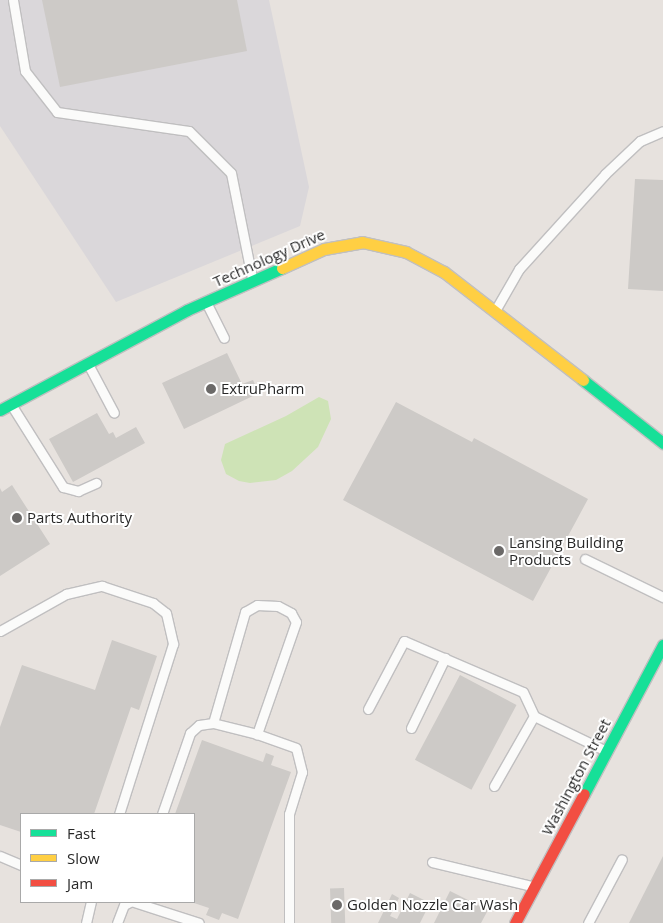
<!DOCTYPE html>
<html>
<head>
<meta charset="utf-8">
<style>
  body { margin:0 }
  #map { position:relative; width:663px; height:923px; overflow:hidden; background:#e7e2de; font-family:"Open Sans",sans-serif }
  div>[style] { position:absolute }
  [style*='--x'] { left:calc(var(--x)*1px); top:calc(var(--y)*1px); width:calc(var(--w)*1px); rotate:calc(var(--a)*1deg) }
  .industrial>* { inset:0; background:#dad7da }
  .green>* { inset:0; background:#cee3b6 }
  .building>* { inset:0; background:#cdcac7; transform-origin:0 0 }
  .roads { filter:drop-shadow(1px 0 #c0bfc0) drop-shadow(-1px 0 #c0bfc0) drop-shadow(0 1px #c0bfc0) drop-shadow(0 -1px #c0bfc0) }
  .lane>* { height:9px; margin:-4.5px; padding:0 4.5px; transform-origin:4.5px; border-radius:4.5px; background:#fbfbfa }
  .fast>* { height:11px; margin:-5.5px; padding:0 5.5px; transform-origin:5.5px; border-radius:5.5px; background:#16e098 }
  .slow>* { height:11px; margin:-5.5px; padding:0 5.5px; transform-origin:5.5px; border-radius:5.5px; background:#ffcf43 }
  .jam>* { height:11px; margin:-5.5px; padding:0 5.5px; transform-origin:5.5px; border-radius:5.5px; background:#f24e42 }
  .dots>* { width:14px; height:14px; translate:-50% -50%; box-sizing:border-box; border:2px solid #fff; border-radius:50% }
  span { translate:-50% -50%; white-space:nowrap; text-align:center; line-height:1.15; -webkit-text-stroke:4px #fff; paint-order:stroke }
  .street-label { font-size:15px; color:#282828 }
  .poi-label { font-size:15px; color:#282828 }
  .left { translate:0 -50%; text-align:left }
  .legend { position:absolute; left:20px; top:813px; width:175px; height:90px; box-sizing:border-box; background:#fff; border:1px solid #a9a9a9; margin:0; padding:6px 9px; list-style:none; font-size:15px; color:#282828 }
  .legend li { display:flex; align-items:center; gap:10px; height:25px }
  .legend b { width:25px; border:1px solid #a9a9a9 }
</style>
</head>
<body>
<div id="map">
  <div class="industrial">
    <div style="clip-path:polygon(0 0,269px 0,309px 187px,300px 226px,116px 302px,0 126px)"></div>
  </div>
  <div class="green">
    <div style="clip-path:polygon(319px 397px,328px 401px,331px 419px,318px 447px,292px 471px,276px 480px,250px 483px,239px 481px,226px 474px,221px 460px,225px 444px,286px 416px)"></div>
  </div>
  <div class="building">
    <div style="clip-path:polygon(42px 0,237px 0,247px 51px,60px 87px)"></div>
    <div style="clip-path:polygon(635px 179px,663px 180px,663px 291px,628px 289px)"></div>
    <div style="clip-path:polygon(227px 353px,242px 384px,253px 380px,259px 393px,184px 429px,162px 383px)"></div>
    <div style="clip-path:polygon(396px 402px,472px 442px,474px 438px,588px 499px,533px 601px,343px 500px)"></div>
    <div style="clip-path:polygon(97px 413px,109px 434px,113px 432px,116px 438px,136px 427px,145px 443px,73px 482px,49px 439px)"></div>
    <div style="clip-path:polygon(12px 485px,50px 544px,0 576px,0 488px,2px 492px)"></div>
    <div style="clip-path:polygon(112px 640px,157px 656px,139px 710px,131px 707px,94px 814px,21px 814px,21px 832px,0 825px,0 727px,22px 665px,95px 690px)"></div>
    <div style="left:460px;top:675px;width:64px;height:96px;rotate:28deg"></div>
    <div style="clip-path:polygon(202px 740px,263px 762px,266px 753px,274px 756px,271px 765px,291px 772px,238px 919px,222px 913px,219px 920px,206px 915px,209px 908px,194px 903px,194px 814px,175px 814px)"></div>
    <div style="clip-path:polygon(663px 856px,663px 923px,629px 923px)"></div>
    <div style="left:344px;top:888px;width:35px;height:14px;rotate:88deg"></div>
    <div style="clip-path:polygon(450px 891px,488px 910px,481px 923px,434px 923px)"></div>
    <div style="clip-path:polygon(410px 893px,430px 903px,420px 923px,378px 923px,392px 894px,399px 898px,390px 916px,397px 919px)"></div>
  </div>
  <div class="roads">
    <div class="lane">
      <div style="--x:13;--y:0;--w:72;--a:80.4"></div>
      <div style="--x:25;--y:71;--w:52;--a:52"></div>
      <div style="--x:57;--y:112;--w:133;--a:8.2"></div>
      <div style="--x:189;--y:131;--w:59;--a:45"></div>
      <div style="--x:231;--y:173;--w:107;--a:78.7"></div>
      <div style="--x:206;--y:302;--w:40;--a:63.4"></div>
      <div style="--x:496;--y:309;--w:46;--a:-60.1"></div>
      <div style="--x:519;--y:269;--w:128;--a:-47.8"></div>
      <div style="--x:605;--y:174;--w:48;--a:-43.3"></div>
      <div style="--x:640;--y:141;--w:25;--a:-23"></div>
      <div style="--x:88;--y:364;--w:55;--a:62"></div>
      <div style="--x:12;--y:406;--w:96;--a:57.8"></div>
      <div style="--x:63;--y:487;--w:16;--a:15"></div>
      <div style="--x:78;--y:491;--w:20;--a:-24"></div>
      <div style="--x:585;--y:559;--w:87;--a:26"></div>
      <div style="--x:0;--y:631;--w:76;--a:-29.3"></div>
      <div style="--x:66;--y:594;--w:37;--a:-13"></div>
      <div style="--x:102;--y:586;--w:54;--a:18.4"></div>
      <div style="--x:153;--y:603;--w:16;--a:38"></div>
      <div style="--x:166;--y:613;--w:32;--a:77"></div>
      <div style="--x:173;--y:644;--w:178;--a:107.6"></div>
      <div style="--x:368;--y:709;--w:77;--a:-62.1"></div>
      <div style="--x:404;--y:641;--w:129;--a:23.2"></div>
      <div style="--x:523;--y:692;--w:26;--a:65"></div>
      <div style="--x:534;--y:716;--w:78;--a:25.9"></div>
      <div style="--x:213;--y:723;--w:45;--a:14"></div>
      <div style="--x:411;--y:728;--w:78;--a:-64.1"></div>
      <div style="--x:494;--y:786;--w:81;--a:-60.3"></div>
      <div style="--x:162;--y:814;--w:86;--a:-70.9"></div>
      <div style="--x:190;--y:733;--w:12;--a:-42"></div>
      <div style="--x:199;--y:725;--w:14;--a:-8"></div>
      <div style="--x:213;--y:723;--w:116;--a:-73.9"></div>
      <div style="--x:245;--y:612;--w:14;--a:-30"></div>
      <div style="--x:257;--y:605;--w:21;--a:3"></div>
      <div style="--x:278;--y:606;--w:15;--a:28"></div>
      <div style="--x:291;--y:613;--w:10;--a:61"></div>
      <div style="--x:296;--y:622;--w:119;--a:109.2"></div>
      <div style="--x:257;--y:734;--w:41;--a:19.7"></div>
      <div style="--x:296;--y:748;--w:25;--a:76"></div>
      <div style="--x:302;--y:772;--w:44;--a:107.2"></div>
      <div style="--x:289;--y:814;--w:109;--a:90"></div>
      <div style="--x:0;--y:856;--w:23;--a:23"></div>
      <div style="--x:432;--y:862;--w:103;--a:13.5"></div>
      <div style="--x:134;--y:902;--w:68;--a:17.9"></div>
      <div style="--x:86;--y:923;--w:22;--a:-77"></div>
      <div style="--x:117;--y:923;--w:19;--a:-69"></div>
      <div style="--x:124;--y:905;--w:7;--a:-27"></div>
      <div style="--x:588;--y:923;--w:72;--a:-62"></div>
    </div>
    <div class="fast">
      <div style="--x:583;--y:380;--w:102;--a:38.2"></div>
      <div style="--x:0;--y:410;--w:212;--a:-28.1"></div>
      <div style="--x:187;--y:310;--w:104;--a:-23.9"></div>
      <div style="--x:584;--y:794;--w:169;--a:-62.1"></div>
    </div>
    <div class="slow">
      <div style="--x:282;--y:268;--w:46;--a:-24.3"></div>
      <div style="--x:324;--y:249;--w:39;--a:-10"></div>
      <div style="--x:362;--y:242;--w:45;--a:12.8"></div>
      <div style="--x:406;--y:252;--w:43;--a:27.8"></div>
      <div style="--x:444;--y:272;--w:176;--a:37.8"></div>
    </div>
    <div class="jam">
      <div style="--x:515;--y:923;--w:146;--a:-61.9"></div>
    </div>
  </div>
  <div class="dots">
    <div style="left:211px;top:389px;background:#6b6968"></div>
    <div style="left:17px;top:518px;background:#6b6968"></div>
    <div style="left:499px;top:551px;background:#6b6968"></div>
    <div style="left:337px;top:905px;background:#6b6968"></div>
  </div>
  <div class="street-label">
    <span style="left:269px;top:258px;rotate:-24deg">Technology Drive</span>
    <span style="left:576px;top:777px;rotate:-62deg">Washington Street</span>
  </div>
  <div class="poi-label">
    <span class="left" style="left:221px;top:389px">ExtruPharm</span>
    <span class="left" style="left:27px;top:518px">Parts Authority</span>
    <span class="left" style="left:509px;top:551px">Lansing Building<br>Products</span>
    <span class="left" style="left:347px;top:905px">Golden Nozzle Car Wash</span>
  </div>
  <ul class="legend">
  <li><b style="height:6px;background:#16e098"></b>Fast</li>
  <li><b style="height:6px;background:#ffcf43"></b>Slow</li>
  <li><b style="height:6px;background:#f24e42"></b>Jam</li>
  </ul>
</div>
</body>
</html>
